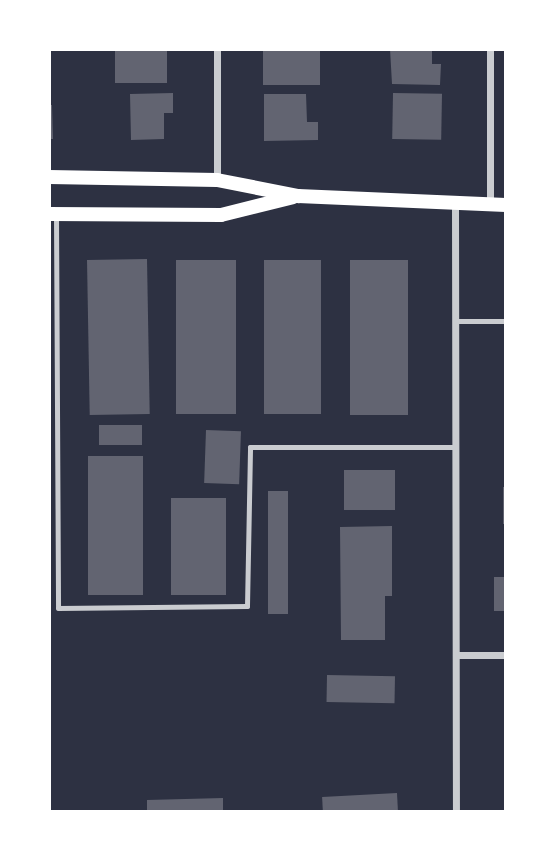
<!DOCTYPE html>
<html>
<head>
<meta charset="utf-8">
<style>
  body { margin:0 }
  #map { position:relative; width:555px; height:861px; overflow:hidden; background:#2d3142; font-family:Spectral,serif }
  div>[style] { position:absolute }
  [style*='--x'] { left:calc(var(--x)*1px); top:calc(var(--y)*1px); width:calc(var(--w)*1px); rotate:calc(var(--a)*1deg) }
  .building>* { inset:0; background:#626471; transform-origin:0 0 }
  .service>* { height:5px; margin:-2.5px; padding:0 2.5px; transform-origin:2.5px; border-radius:2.5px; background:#caccd0 }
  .minor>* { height:7px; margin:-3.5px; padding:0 3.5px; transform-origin:3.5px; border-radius:3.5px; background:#caccd0 }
  .secondary>* { height:14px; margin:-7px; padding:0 7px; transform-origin:7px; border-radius:7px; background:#fff }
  span { translate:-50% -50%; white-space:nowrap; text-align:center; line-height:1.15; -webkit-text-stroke:5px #fff; paint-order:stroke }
  .frame { position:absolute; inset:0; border:51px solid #fff; pointer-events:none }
</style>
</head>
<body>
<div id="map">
  <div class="building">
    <div style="left:115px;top:49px;width:52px;height:34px"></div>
    <div style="left:263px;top:49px;width:57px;height:36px"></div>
    <div style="clip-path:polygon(390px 49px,432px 49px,432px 64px,441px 64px,440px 85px,392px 84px)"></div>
    <div style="clip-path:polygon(173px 93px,173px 113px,164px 113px,164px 139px,131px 140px,130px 94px)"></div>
    <div style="left:393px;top:93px;width:49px;height:46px;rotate:1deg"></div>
    <div style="clip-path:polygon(264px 94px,306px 94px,307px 122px,318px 122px,318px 140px,264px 141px)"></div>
    <div style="clip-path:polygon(49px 105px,52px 105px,53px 139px,49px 139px)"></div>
    <div style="left:147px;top:259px;width:155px;height:60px;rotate:89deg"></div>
    <div style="left:176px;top:260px;width:60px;height:154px"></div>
    <div style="left:264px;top:260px;width:57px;height:154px"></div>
    <div style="left:350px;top:260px;width:58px;height:155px"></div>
    <div style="left:99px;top:425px;width:43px;height:20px"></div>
    <div style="left:206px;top:430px;width:35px;height:53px;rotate:2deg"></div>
    <div style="left:88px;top:456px;width:55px;height:139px"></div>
    <div style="left:344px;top:470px;width:51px;height:40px"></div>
    <div style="left:503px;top:487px;width:3px;height:37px"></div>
    <div style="left:268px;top:491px;width:20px;height:123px"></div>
    <div style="left:171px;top:498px;width:55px;height:97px"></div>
    <div style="clip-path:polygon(392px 526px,392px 596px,385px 596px,385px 640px,341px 640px,340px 527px)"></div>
    <div style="left:506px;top:577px;width:34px;height:12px;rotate:90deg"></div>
    <div style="left:327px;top:675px;width:68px;height:27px;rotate:1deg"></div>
    <div style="left:397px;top:793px;width:19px;height:75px;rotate:87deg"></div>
    <div style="clip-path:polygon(223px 798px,223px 812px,147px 812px,147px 800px)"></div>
  </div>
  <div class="service">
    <div style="--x:56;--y:215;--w:393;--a:89.7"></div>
    <div style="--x:58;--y:608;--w:189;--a:-0.6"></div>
    <div style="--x:247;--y:606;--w:159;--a:-88.9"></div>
    <div style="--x:250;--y:447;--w:205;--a:0"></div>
    <div style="--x:455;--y:321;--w:51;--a:0"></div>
  </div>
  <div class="minor">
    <div style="--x:217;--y:180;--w:131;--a:-90"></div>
    <div style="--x:455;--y:205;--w:607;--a:89.91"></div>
    <div style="--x:490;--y:205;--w:156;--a:-90"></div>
    <div style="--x:456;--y:655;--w:50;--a:0"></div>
  </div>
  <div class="secondary">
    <div style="--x:49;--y:177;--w:168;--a:1"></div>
    <div style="--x:217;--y:180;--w:83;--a:11.2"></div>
    <div style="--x:298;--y:196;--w:208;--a:2.5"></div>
    <div style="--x:49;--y:214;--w:172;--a:0.3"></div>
    <div style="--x:221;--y:215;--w:74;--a:-14"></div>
  </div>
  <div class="frame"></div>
</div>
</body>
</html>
